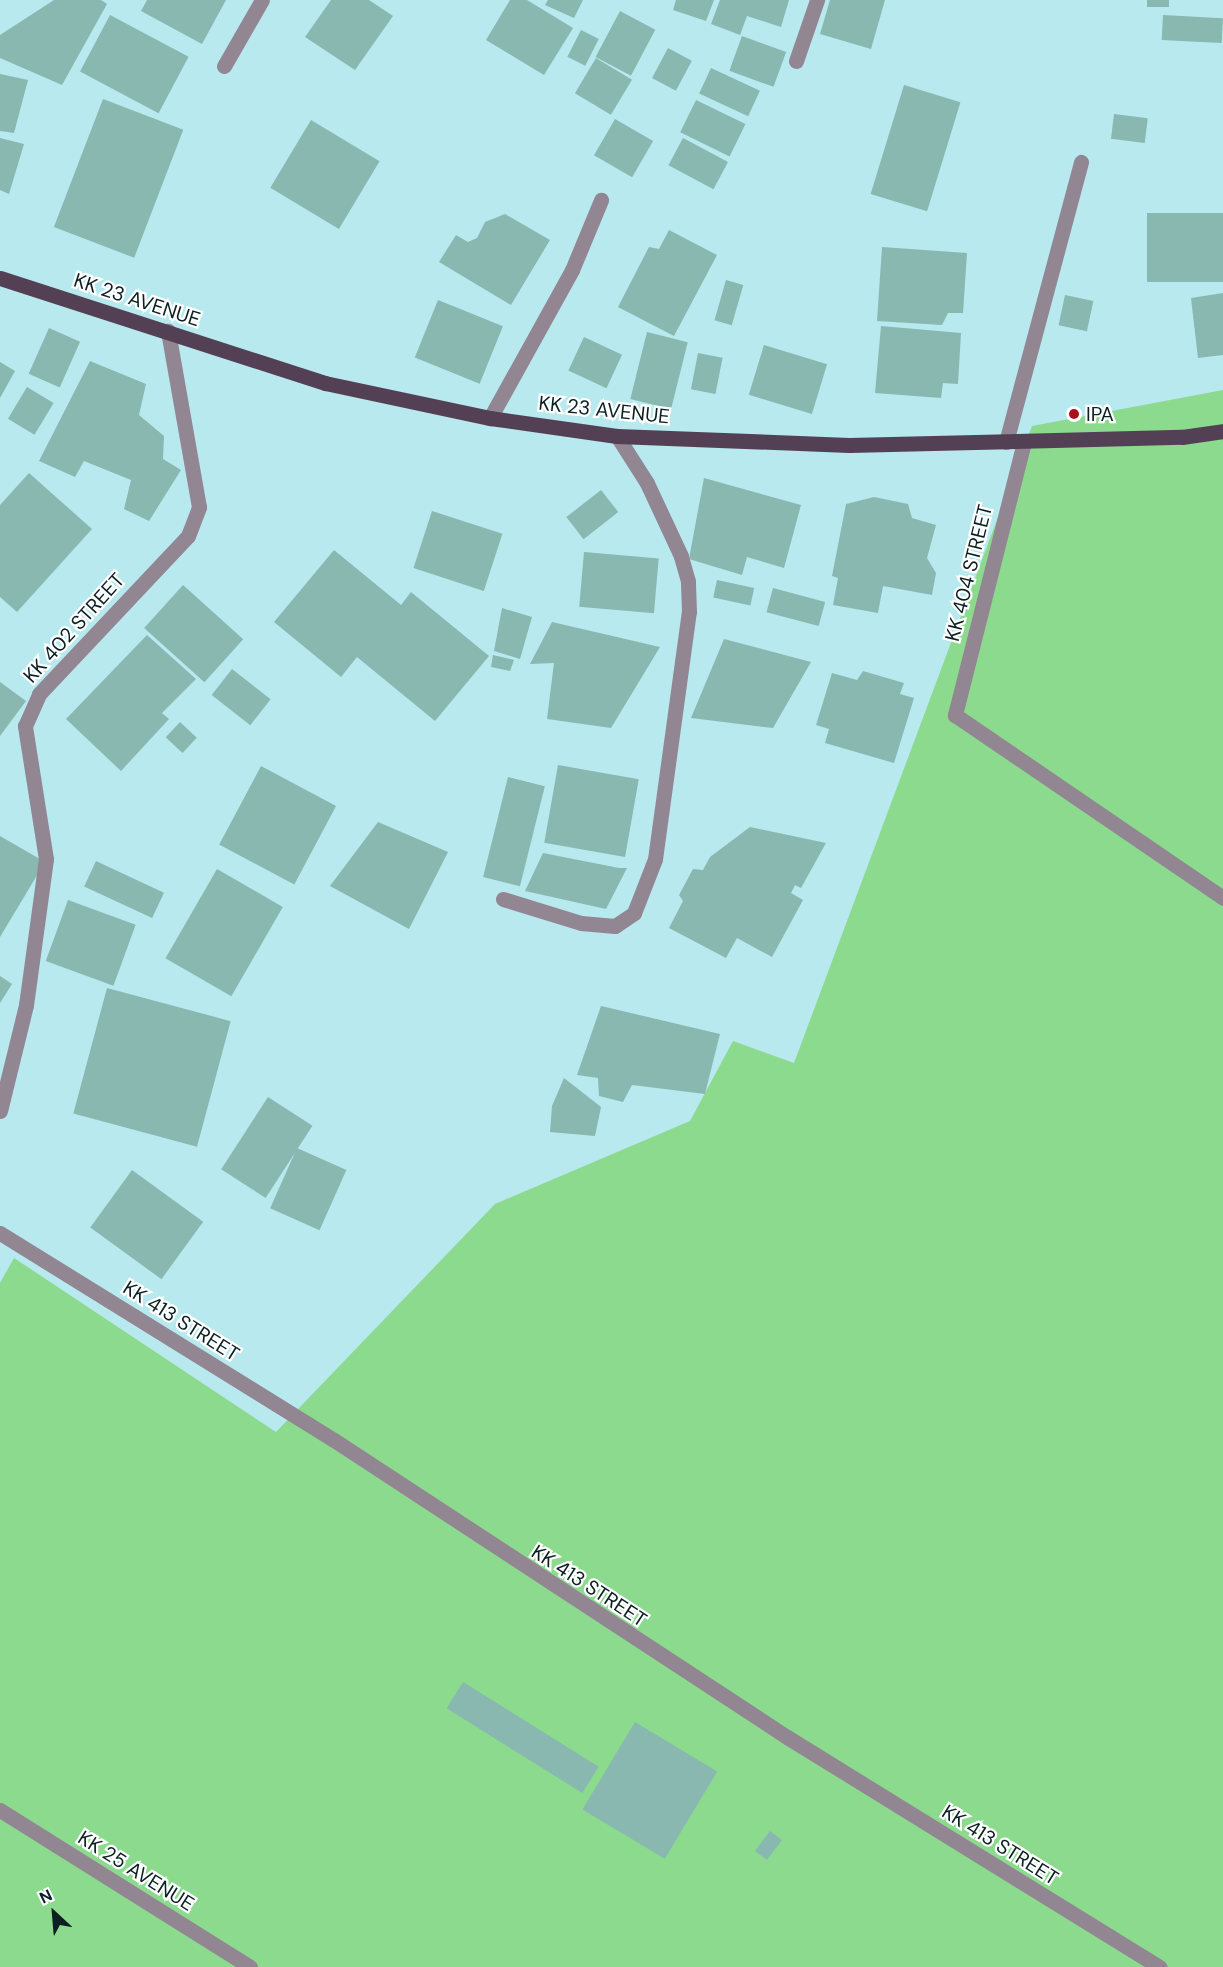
<!DOCTYPE html>
<html>
<head>
<meta charset="utf-8">
<style>
  body { margin:0 }
  #map { position:relative; width:1223px; height:1967px; overflow:hidden; background:#b7e9ee; font-family:"DM Sans",sans-serif }
  div>[style] { position:absolute }
  [style*='--x'] { left:calc(var(--x)*1px); top:calc(var(--y)*1px); width:calc(var(--w)*1px); rotate:calc(var(--a)*1deg) }
  .green>* { inset:0; background:#8bda8d }
  .building>* { inset:0; background:#89b8b1; transform-origin:0 0 }
  .minor>* { height:15px; margin:-7.5px; padding:0 7.5px; transform-origin:7.5px; border-radius:7.5px; background:#928693 }
  .major>* { height:15px; margin:-7.5px; padding:0 7.5px; transform-origin:7.5px; border-radius:7.5px; background:#544055 }
  .dots>* { width:16px; height:16px; translate:-50% -50%; box-sizing:border-box; border:3px solid #fff; border-radius:50% }
  span { translate:-50% -50%; white-space:nowrap; text-align:center; line-height:1.15; -webkit-text-stroke:4.5px #fff; paint-order:stroke }
  .street-label { font-size:20px; color:#0c1f22 }
  .poi-label { font-size:20px; color:#0c1f22 }
  .left { translate:0 -50%; text-align:left }
  .north { position:absolute; left:24px; top:1883px; width:60px; height:60px; -webkit-text-stroke:4px #fff; paint-order:stroke; rotate:334deg; font-size:16px; font-weight:700; line-height:24px; text-align:center; color:#0c1f22 }
  .north::after { content:''; display:block; margin:auto; width:21px; height:27px; background:#0c1f22; clip-path:polygon(50% 0,100% 100%,50% 72%,0 100%) }
</style>
</head>
<body>
<div id="map">
  <div class="green">
    <div style="clip-path:polygon(1223px 390px,1223px 1967px,0 1967px,0 1283px,14px 1258px,276px 1432px,495px 1204px,690px 1121px,733px 1041px,794px 1063px,1032px 426px)"></div>
  </div>
  <div class="building">
    <div style="clip-path:polygon(54px 0,101px 0,107px 4px,62px 85px,0 58px,0 35px)"></div>
    <div style="clip-path:polygon(147px 0,226px 0,202px 44px,141px 11px)"></div>
    <div style="clip-path:polygon(331px 0,369px 0,393px 16px,355px 70px,305px 37px)"></div>
    <div style="clip-path:polygon(510px 0,527px 0,573px 28px,544px 75px,486px 40px)"></div>
    <div style="clip-path:polygon(548px 0,583px 0,574px 18px,545px 5px)"></div>
    <div style="clip-path:polygon(676px 0,714px 0,706px 21px,673px 10px)"></div>
    <div style="clip-path:polygon(720px 0,789px 0,781px 27px,747px 16px,740px 35px,711px 24px)"></div>
    <div style="clip-path:polygon(830px 0,885px 0,871px 49px,820px 34px)"></div>
    <div style="left:1147px;top:0;width:22px;height:7px"></div>
    <div style="left:620px;top:11px;width:40px;height:52px;rotate:28deg"></div>
    <div style="left:110px;top:15px;width:89px;height:64px;rotate:28deg"></div>
    <div style="left:1163px;top:15px;width:60px;height:25px;rotate:3deg"></div>
    <div style="left:581px;top:30px;width:20px;height:30px;rotate:27deg"></div>
    <div style="left:742px;top:36px;width:47px;height:37px;rotate:20deg"></div>
    <div style="left:668px;top:48px;width:27px;height:34px;rotate:28deg"></div>
    <div style="left:596px;top:58px;width:42px;height:41px;rotate:31deg"></div>
    <div style="left:711px;top:68px;width:54px;height:28px;rotate:25deg"></div>
    <div style="clip-path:polygon(0 74px,28px 80px,14px 133px,0 131px)"></div>
    <div style="left:904px;top:85px;width:59px;height:114px;rotate:17deg"></div>
    <div style="left:103px;top:99px;width:86px;height:137px;rotate:21deg"></div>
    <div style="left:696px;top:100px;width:55px;height:36px;rotate:26deg"></div>
    <div style="left:1114px;top:114px;width:34px;height:25px;rotate:7deg"></div>
    <div style="left:615px;top:119px;width:44px;height:42px;rotate:30deg"></div>
    <div style="left:311px;top:120px;width:80px;height:79px;rotate:31deg"></div>
    <div style="clip-path:polygon(0 138px,24px 144px,9px 194px,0 190px)"></div>
    <div style="left:683px;top:138px;width:51px;height:31px;rotate:28deg"></div>
    <div style="left:1223px;top:213px;width:69px;height:76px;rotate:90deg"></div>
    <div style="clip-path:polygon(505px 214px,550px 240px,511px 305px,439px 262px,456px 235px,468px 242px,477px 238px,485px 222px)"></div>
    <div style="clip-path:polygon(669px 230px,717px 255px,674px 336px,618px 307px,649px 247px,659px 249px)"></div>
    <div style="clip-path:polygon(882px 247px,967px 253px,963px 313px,948px 313px,942px 325px,877px 321px)"></div>
    <div style="left:726px;top:280px;width:18px;height:42px;rotate:16deg"></div>
    <div style="clip-path:polygon(1223px 293px,1223px 355px,1198px 358px,1191px 298px)"></div>
    <div style="left:1065px;top:295px;width:29px;height:31px;rotate:12deg"></div>
    <div style="left:438px;top:300px;width:70px;height:62px;rotate:22deg"></div>
    <div style="clip-path:polygon(881px 326px,961px 333px,958px 384px,943px 383px,941px 398px,875px 393px)"></div>
    <div style="left:49px;top:328px;width:34px;height:50px;rotate:24deg"></div>
    <div style="left:647px;top:332px;width:42px;height:69px;rotate:14deg"></div>
    <div style="left:584px;top:337px;width:42px;height:37px;rotate:25deg"></div>
    <div style="left:764px;top:345px;width:66px;height:52px;rotate:17deg"></div>
    <div style="left:698px;top:353px;width:25px;height:37px;rotate:11deg"></div>
    <div style="clip-path:polygon(90px 361px,146px 384px,139px 415px,164px 436px,163px 459px,181px 470px,149px 521px,124px 509px,131px 480px,84px 461px,75px 477px,39px 461px)"></div>
    <div style="clip-path:polygon(0 362px,15px 371px,0 398px)"></div>
    <div style="left:27px;top:387px;width:31px;height:37px;rotate:31deg"></div>
    <div style="clip-path:polygon(29px 473px,92px 529px,17px 612px,0 597px,0 505px)"></div>
    <div style="clip-path:polygon(704px 478px,801px 505px,784px 568px,747px 557px,742px 575px,689px 559px)"></div>
    <div style="left:601px;top:490px;width:28px;height:44px;rotate:52deg"></div>
    <div style="clip-path:polygon(874px 497px,908px 504px,912px 518px,936px 525px,927px 558px,936px 573px,932px 595px,883px 586px,878px 613px,833px 605px,838px 578px,832px 576px,846px 504px)"></div>
    <div style="left:432px;top:511px;width:74px;height:60px;rotate:18deg"></div>
    <div style="clip-path:polygon(334px 550px,401px 605px,411px 592px,489px 656px,435px 721px,357px 657px,341px 677px,274px 622px)"></div>
    <div style="left:584px;top:552px;width:75px;height:55px;rotate:5deg"></div>
    <div style="left:717px;top:580px;width:38px;height:18px;rotate:12deg"></div>
    <div style="left:183px;top:585px;width:81px;height:58px;rotate:42deg"></div>
    <div style="left:773px;top:588px;width:54px;height:25px;rotate:15deg"></div>
    <div style="clip-path:polygon(502px 608px,532px 617px,520px 659px,494px 651px)"></div>
    <div style="clip-path:polygon(552px 622px,660px 647px,611px 728px,547px 719px,554px 663px,530px 664px)"></div>
    <div style="clip-path:polygon(147px 635px,196px 679px,162px 713px,169px 719px,121px 771px,66px 719px)"></div>
    <div style="clip-path:polygon(724px 639px,811px 662px,773px 728px,691px 718px)"></div>
    <div style="clip-path:polygon(493px 655px,514px 660px,510px 671px,491px 667px)"></div>
    <div style="left:232px;top:669px;width:49px;height:33px;rotate:38deg"></div>
    <div style="clip-path:polygon(863px 671px,904px 683px,900px 694px,914px 698px,894px 763px,825px 743px,829px 729px,816px 725px,832px 673px,857px 680px)"></div>
    <div style="clip-path:polygon(0 682px,26px 701px,0 736px)"></div>
    <div style="left:180px;top:722px;width:23px;height:21px;rotate:43deg"></div>
    <div style="left:558px;top:765px;width:82px;height:79px;rotate:10deg"></div>
    <div style="left:261px;top:766px;width:85px;height:89px;rotate:28deg"></div>
    <div style="left:508px;top:777px;width:38px;height:103px;rotate:14deg"></div>
    <div style="clip-path:polygon(378px 822px,448px 852px,409px 929px,330px 886px)"></div>
    <div style="clip-path:polygon(750px 827px,826px 843px,801px 888px,795px 885px,791px 893px,803px 900px,772px 957px,737px 938px,726px 958px,669px 928px,683px 901px,679px 895px,693px 869px,703px 870px,710px 857px)"></div>
    <div style="clip-path:polygon(0 836px,45px 862px,0 937px)"></div>
    <div style="clip-path:polygon(543px 853px,619px 868px,627px 868px,606px 909px,525px 891px)"></div>
    <div style="left:96px;top:861px;width:75px;height:28px;rotate:25deg"></div>
    <div style="left:217px;top:869px;width:76px;height:103px;rotate:30deg"></div>
    <div style="left:68px;top:900px;width:72px;height:65px;rotate:20deg"></div>
    <div style="clip-path:polygon(0 976px,12px 984px,0 1003px)"></div>
    <div style="left:107px;top:988px;width:128px;height:130px;rotate:15deg"></div>
    <div style="clip-path:polygon(601px 1006px,720px 1034px,705px 1094px,632px 1085px,623px 1102px,599px 1096px,598px 1078px,577px 1075px)"></div>
    <div style="clip-path:polygon(564px 1078px,601px 1107px,595px 1136px,550px 1132px,552px 1106px)"></div>
    <div style="left:268px;top:1097px;width:53px;height:86px;rotate:33deg"></div>
    <div style="left:297px;top:1148px;width:54px;height:66px;rotate:24deg"></div>
    <div style="left:132px;top:1170px;width:88px;height:71px;rotate:36deg"></div>
    <div style="left:463px;top:1682px;width:160px;height:31px;rotate:32deg"></div>
    <div style="left:635px;top:1722px;width:96px;height:102px;rotate:31deg"></div>
    <div style="left:770px;top:1831px;width:15px;height:25px;rotate:37deg"></div>
  </div>
  <div class="minor">
    <div style="--x:796;--y:61;--w:65;--a:-71"></div>
    <div style="--x:224;--y:66;--w:76;--a:-60.1"></div>
    <div style="--x:490;--y:418;--w:169;--a:-61"></div>
    <div style="--x:572;--y:270;--w:76;--a:-67.5"></div>
    <div style="--x:1006;--y:442;--w:290;--a:-75"></div>
    <div style="--x:1024;--y:442;--w:282;--a:104.2"></div>
    <div style="--x:955;--y:715;--w:325;--a:34.3"></div>
    <div style="--x:503;--y:899;--w:82;--a:17.1"></div>
    <div style="--x:581;--y:923;--w:34;--a:5"></div>
    <div style="--x:615;--y:926;--w:23;--a:-34"></div>
    <div style="--x:634;--y:913;--w:58;--a:-68.7"></div>
    <div style="--x:655;--y:859;--w:249;--a:-82.2"></div>
    <div style="--x:689;--y:612;--w:31;--a:-92"></div>
    <div style="--x:688;--y:581;--w:26;--a:-106"></div>
    <div style="--x:681;--y:556;--w:81;--a:-115"></div>
    <div style="--x:647;--y:483;--w:56;--a:-122.6"></div>
    <div style="--x:0;--y:1111;--w:109;--a:-76.2"></div>
    <div style="--x:26;--y:1005;--w:147;--a:-82.2"></div>
    <div style="--x:46;--y:859;--w:135;--a:-99"></div>
    <div style="--x:25;--y:726;--w:35;--a:-66"></div>
    <div style="--x:39;--y:694;--w:217;--a:-46.7"></div>
    <div style="--x:188;--y:536;--w:31;--a:-69"></div>
    <div style="--x:199;--y:507;--w:179;--a:-100"></div>
    <div style="--x:0;--y:1233;--w:393;--a:31.8"></div>
    <div style="--x:334;--y:1440;--w:542;--a:33.25"></div>
    <div style="--x:787;--y:1737;--w:438;--a:31.7"></div>
    <div style="--x:0;--y:1810;--w:295;--a:32.1"></div>
  </div>
  <div class="major">
    <div style="--x:0;--y:278;--w:342;--a:17.9"></div>
    <div style="--x:325;--y:383;--w:169;--a:12"></div>
    <div style="--x:490;--y:418;--w:128;--a:8.1"></div>
    <div style="--x:617;--y:436;--w:232;--a:2.2"></div>
    <div style="--x:849;--y:445;--w:333;--a:-1.4"></div>
    <div style="--x:1182;--y:437;--w:41;--a:-8.3"></div>
  </div>
  <div class="dots">
    <div style="left:1074px;top:414px;background:#a8121f"></div>
  </div>
  <div class="street-label">
    <span style="left:137px;top:300px;rotate:18deg">KK 23 AVENUE</span>
    <span style="left:604px;top:410px;rotate:6deg">KK 23 AVENUE</span>
    <span style="left:969px;top:573px;rotate:-76deg">KK 404 STREET</span>
    <span style="left:74px;top:628px;rotate:-48deg">KK 402 STREET</span>
    <span style="left:181px;top:1321px;rotate:32deg">KK 413 STREET</span>
    <span style="left:589px;top:1586px;rotate:33deg">KK 413 STREET</span>
    <span style="left:1000px;top:1845px;rotate:32deg">KK 413 STREET</span>
    <span style="left:136px;top:1871px;rotate:32deg">KK 25 AVENUE</span>
  </div>
  <div class="poi-label">
    <span class="left" style="left:1086px;top:414px">IPA</span>
  </div>
  <div class="north">N</div>
</div>
</body>
</html>
